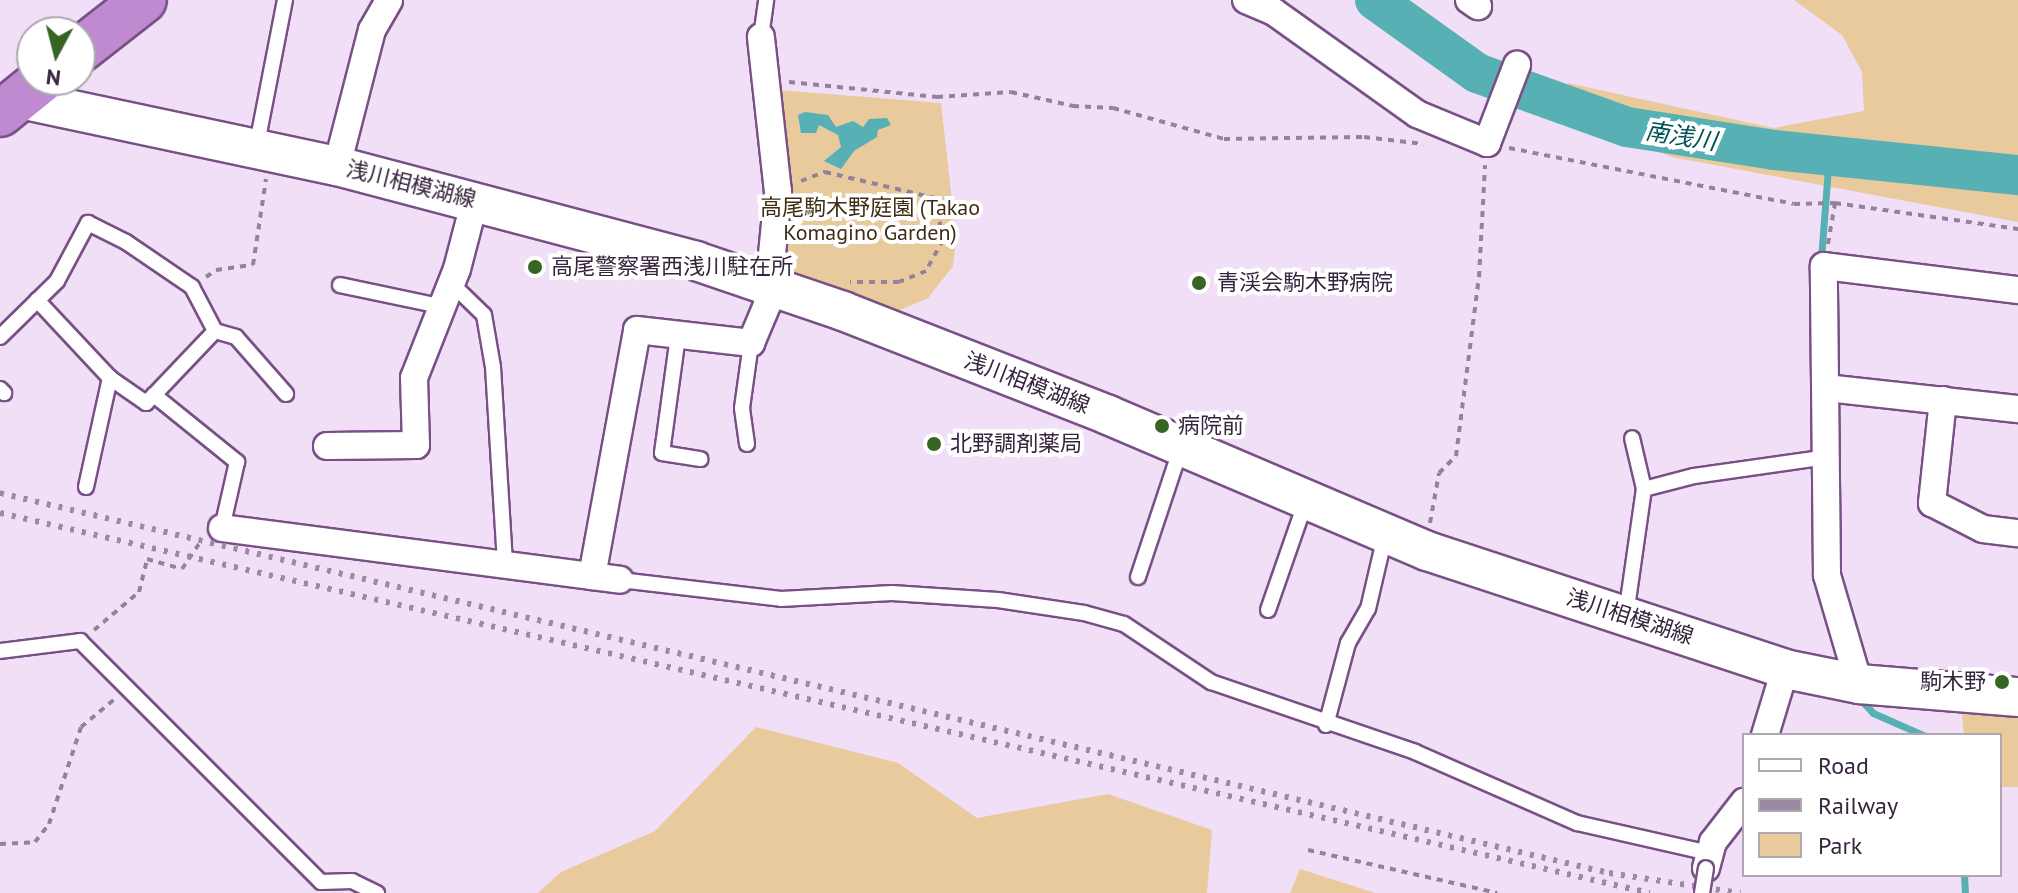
<!DOCTYPE html>
<html>
<head>
<meta charset="utf-8">
<style>
  body { margin:0 }
  #map { position:relative; width:2018px; height:893px; overflow:hidden; background:#f1dff7; font-family:"PT Sans","Noto Sans JP",sans-serif }
  div>[style] { position:absolute }
  [style*='--x'] { left:calc(var(--x)*1px); top:calc(var(--y)*1px); width:calc(var(--w)*1px); rotate:calc(var(--a)*1deg) }
  .green>* { inset:0; background:#e8ca9c }
  .water>* { inset:0; background:#57b0b3 }
  .stream>* { height:7px; margin:-3.5px; padding:0 3.5px; transform-origin:3.5px; border-radius:3.5px; background:#57b0b3 }
  .river>* { height:40px; margin:-20px; padding:0 20px; transform-origin:20px; border-radius:20px; background:#57b0b3 }
  .path>* { height:4px; margin-top:-2px; transform-origin:0; background:repeating-linear-gradient(90deg,#94829a 0 6px,transparent 0 12px) }
  .roads { filter:drop-shadow(2px 0 #795086) drop-shadow(-2px 0 #795086) drop-shadow(0 2px #795086) drop-shadow(0 -2px #795086) }
  .lane>* { height:14px; margin:-7px; padding:0 7px; transform-origin:7px; border-radius:7px; background:#fff }
  .street>* { height:26px; margin:-13px; padding:0 13px; transform-origin:13px; border-radius:13px; background:#fff }
  .secondary>* { height:38px; margin:-19px; padding:0 19px; transform-origin:19px; border-radius:19px; background:#fff }
  .highway>* { height:44px; margin:-22px; padding:0 22px; transform-origin:22px; border-radius:22px; background:#c08ad1 }
  .rail>* { height:6px; margin-top:-3px; transform-origin:0; background:repeating-linear-gradient(90deg,#9c8aa2 0 4px,transparent 0 12px) }
  .bridges { filter:drop-shadow(2px 0 #795086) drop-shadow(-2px 0 #795086) drop-shadow(0 2px #795086) drop-shadow(0 -2px #795086) }
  .lane-bridge>* { height:14px; margin:-7px; padding:0 7px; transform-origin:7px; border-radius:7px; background:#fff }
  .dots>* { width:22px; height:22px; translate:-50% -50%; box-sizing:border-box; border:4px solid #fff; border-radius:50% }
  span { translate:-50% -50%; white-space:nowrap; text-align:center; line-height:1.15; -webkit-text-stroke:8px #fff; paint-order:stroke }
  .street-label { font-size:22px; color:#37253d }
  .park-label { font-size:22px; color:#3d2d13 }
  .poi-label { font-size:22px; color:#37253d }
  .left { translate:0 -50%; text-align:left }
  .right { translate:-100% -50%; text-align:right }
  .water-label { font-size:24px; color:#005355; font-style:italic }
  .legend { position:absolute; left:1742px; top:733px; width:260px; height:144px; box-sizing:border-box; background:#fff; border:2px solid #afa8b1; margin:0; padding:10px 14px; list-style:none; font-size:24px; color:#37253d }
  .legend li { display:flex; align-items:center; gap:16px; height:40px }
  .legend b { width:40px; border:2px solid #afa8b1 }
  .north { position:absolute; left:16px; top:16px; width:80px; height:80px; box-sizing:border-box; background:#fff; border:2px solid #afa8b1; border-radius:50%; rotate:187deg; font-size:22px; font-weight:700; line-height:32px; text-align:center; color:#37253d }
  .north::after { content:''; display:block; margin:auto; width:28px; height:36px; background:#366423; clip-path:polygon(50% 0,100% 100%,50% 72%,0 100%) }
</style>
</head>
<body>
<div id="map">
  <div class="green">
    <div style="clip-path:polygon(1794px 0,2018px 0,2018px 222px,1672px 157px,1579px 121px,1568px 83px,1773px 128px,1864px 111px,1862px 72px,1842px 35px)"></div>
    <div style="clip-path:polygon(778px 90px,941px 103px,956px 237px,953px 266px,928px 298px,886px 316px,779px 278px)"></div>
    <div style="clip-path:polygon(1961px 705px,2018px 709px,2018px 787px,2000px 787px,2000px 735px,1964px 735px)"></div>
    <div style="clip-path:polygon(756px 727px,898px 763px,977px 818px,1108px 794px,1212px 830px,1207px 893px,538px 893px,561px 872px,655px 831px)"></div>
    <div style="clip-path:polygon(1300px 869px,1375px 893px,1290px 893px)"></div>
  </div>
  <div class="water">
    <div style="clip-path:polygon(805px 112px,828px 115px,836px 127px,853px 121px,863px 127px,869px 119px,887px 118px,891px 125px,878px 130px,877px 137px,854px 151px,841px 169px,824px 161px,841px 147px,838px 135px,819px 125px,816px 133px,801px 133px,798px 115px)"></div>
  </div>
  <div class="stream">
    <div style="--x:1821;--y:259;--w:103;--a:-85.6"></div>
    <div style="--x:1860;--y:699;--w:19;--a:47"></div>
    <div style="--x:1873;--y:713;--w:55;--a:23.7"></div>
    <div style="--x:1964;--y:875;--w:18;--a:87"></div>
  </div>
  <div class="river">
    <div style="--x:1375;--y:0;--w:125;--a:35.6"></div>
    <div style="--x:1477;--y:73;--w:159;--a:19.8"></div>
    <div style="--x:1627;--y:127;--w:149;--a:8.9"></div>
    <div style="--x:1774;--y:150;--w:245;--a:5.9"></div>
  </div>
  <div class="path">
    <div style="--x:789;--y:82;--w:149;--a:5.8"></div>
    <div style="--x:937;--y:97;--w:74;--a:-3.9"></div>
    <div style="--x:1011;--y:92;--w:64;--a:12.7"></div>
    <div style="--x:1073;--y:106;--w:40;--a:2.9"></div>
    <div style="--x:1113;--y:108;--w:115;--a:15.6"></div>
    <div style="--x:1224;--y:139;--w:140;--a:-0.8"></div>
    <div style="--x:1364;--y:137;--w:60;--a:6.7"></div>
    <div style="--x:1509;--y:148;--w:290;--a:11.1"></div>
    <div style="--x:1794;--y:204;--w:41;--a:-1.4"></div>
    <div style="--x:1835;--y:203;--w:185;--a:8.1"></div>
    <div style="--x:801;--y:181;--w:26;--a:-21"></div>
    <div style="--x:825;--y:172;--w:113;--a:13.3"></div>
    <div style="--x:935;--y:198;--w:43;--a:79.2"></div>
    <div style="--x:943;--y:240;--w:35;--a:119"></div>
    <div style="--x:926;--y:271;--w:29;--a:158"></div>
    <div style="--x:899;--y:282;--w:49;--a:180"></div>
    <div style="--x:1828;--y:244;--w:42;--a:-80.3"></div>
    <div style="--x:206;--y:277;--w:12;--a:-35"></div>
    <div style="--x:216;--y:270;--w:37;--a:-8"></div>
    <div style="--x:253;--y:265;--w:87;--a:-81.4"></div>
    <div style="--x:1430;--y:523;--w:51;--a:-79.8"></div>
    <div style="--x:1439;--y:473;--w:24;--a:-45"></div>
    <div style="--x:1456;--y:456;--w:180;--a:-82.7"></div>
    <div style="--x:1479;--y:277;--w:112;--a:-86.9"></div>
    <div style="--x:94;--y:630;--w:59;--a:-40.2"></div>
    <div style="--x:139;--y:592;--w:34;--a:-76"></div>
    <div style="--x:147;--y:559;--w:36;--a:16"></div>
    <div style="--x:182;--y:569;--w:34;--a:-56"></div>
    <div style="--x:0;--y:844;--w:35;--a:-3"></div>
    <div style="--x:35;--y:842;--w:23;--a:-52"></div>
    <div style="--x:49;--y:824;--w:102;--a:-71.7"></div>
    <div style="--x:81;--y:727;--w:45;--a:-39.6"></div>
    <div style="--x:1308;--y:850;--w:194;--a:12.8"></div>
  </div>
  <div class="roads">
    <div class="lane">
      <div style="--x:761;--y:37;--w:37;--a:-82"></div>
      <div style="--x:256;--y:149;--w:152;--a:-79"></div>
      <div style="--x:450;--y:282;--w:47;--a:44.1"></div>
      <div style="--x:484;--y:315;--w:53;--a:80.2"></div>
      <div style="--x:493;--y:367;--w:199;--a:86.5"></div>
      <div style="--x:340;--y:285;--w:102;--a:11.9"></div>
      <div style="--x:37;--y:300;--w:107;--a:46.9"></div>
      <div style="--x:110;--y:378;--w:44;--a:34.8"></div>
      <div style="--x:146;--y:403;--w:11;--a:-45"></div>
      <div style="--x:215;--y:331;--w:22;--a:16"></div>
      <div style="--x:236;--y:337;--w:76;--a:48.7"></div>
      <div style="--x:678;--y:336;--w:118;--a:97.8"></div>
      <div style="--x:662;--y:453;--w:39;--a:9"></div>
      <div style="--x:0;--y:337;--w:80;--a:-44.5"></div>
      <div style="--x:57;--y:281;--w:66;--a:-61.9"></div>
      <div style="--x:88;--y:223;--w:42;--a:26.6"></div>
      <div style="--x:126;--y:242;--w:80;--a:34.3"></div>
      <div style="--x:192;--y:287;--w:50;--a:62.4"></div>
      <div style="--x:215;--y:331;--w:88;--a:133.6"></div>
      <div style="--x:154;--y:395;--w:107;--a:38.9"></div>
      <div style="--x:237;--y:462;--w:68;--a:102.8"></div>
      <div style="--x:0;--y:389;--w:6;--a:45"></div>
      <div style="--x:747;--y:444;--w:36;--a:-98"></div>
      <div style="--x:742;--y:408;--w:66;--a:-82.1"></div>
      <div style="--x:86;--y:487;--w:112;--a:-77.6"></div>
      <div style="--x:1644;--y:489;--w:52;--a:-14.6"></div>
      <div style="--x:1694;--y:476;--w:134;--a:-8.1"></div>
      <div style="--x:1138;--y:577;--w:136;--a:-71.6"></div>
      <div style="--x:620;--y:580;--w:162;--a:6.7"></div>
      <div style="--x:781;--y:599;--w:111;--a:-3.1"></div>
      <div style="--x:892;--y:593;--w:106;--a:3.8"></div>
      <div style="--x:998;--y:600;--w:87;--a:8.6"></div>
      <div style="--x:1084;--y:613;--w:41;--a:15.4"></div>
      <div style="--x:1124;--y:624;--w:105;--a:33.7"></div>
      <div style="--x:1211;--y:682;--w:216;--a:18.9"></div>
      <div style="--x:1415;--y:752;--w:177;--a:23.7"></div>
      <div style="--x:1577;--y:823;--w:135;--a:12.8"></div>
      <div style="--x:1268;--y:610;--w:115;--a:-70.8"></div>
      <div style="--x:1626;--y:615;--w:127;--a:-81.9"></div>
      <div style="--x:1644;--y:489;--w:52;--a:-103.2"></div>
      <div style="--x:0;--y:651;--w:81;--a:-7.1"></div>
      <div style="--x:80;--y:641;--w:341;--a:45"></div>
      <div style="--x:321;--y:882;--w:31;--a:-2"></div>
      <div style="--x:352;--y:881;--w:28;--a:26"></div>
      <div style="--x:1326;--y:725;--w:85;--a:-75"></div>
      <div style="--x:1348;--y:643;--w:39;--a:-60"></div>
      <div style="--x:1368;--y:609;--w:75;--a:-76.9"></div>
    </div>
    <div class="street">
      <div style="--x:1246;--y:0;--w:30;--a:23"></div>
      <div style="--x:1274;--y:12;--w:176;--a:35.5"></div>
      <div style="--x:1417;--y:114;--w:76;--a:22.5"></div>
      <div style="--x:1487;--y:143;--w:84;--a:-69"></div>
      <div style="--x:1469;--y:0;--w:11;--a:34"></div>
      <div style="--x:337;--y:166;--w:140;--a:-75.6"></div>
      <div style="--x:372;--y:30;--w:34;--a:-60"></div>
      <div style="--x:1827;--y:388;--w:192;--a:6.3"></div>
      <div style="--x:1943;--y:400;--w:104;--a:96.1"></div>
      <div style="--x:1932;--y:503;--w:57;--a:27"></div>
      <div style="--x:1983;--y:529;--w:35;--a:7"></div>
      <div style="--x:327;--y:446;--w:89;--a:-0.6"></div>
      <div style="--x:416;--y:445;--w:67;--a:-91.7"></div>
      <div style="--x:414;--y:378;--w:117;--a:-68.5"></div>
      <div style="--x:457;--y:269;--w:71;--a:-75.4"></div>
      <div style="--x:222;--y:528;--w:401;--a:7.4"></div>
      <div style="--x:592;--y:576;--w:250;--a:-79.6"></div>
      <div style="--x:637;--y:330;--w:115;--a:6.5"></div>
      <div style="--x:751;--y:343;--w:41;--a:-67.2"></div>
      <div style="--x:767;--y:305;--w:114;--a:-84.4"></div>
      <div style="--x:778;--y:192;--w:156;--a:-96.3"></div>
      <div style="--x:1859;--y:684;--w:114;--a:-106.4"></div>
      <div style="--x:1827;--y:575;--w:309;--a:-90.6"></div>
      <div style="--x:1824;--y:266;--w:195;--a:7.1"></div>
      <div style="--x:1765;--y:735;--w:69;--a:-73.1"></div>
      <div style="--x:1706;--y:868;--w:27;--a:-75"></div>
      <div style="--x:1713;--y:842;--w:51;--a:-52.2"></div>
    </div>
    <div class="secondary">
      <div style="--x:21;--y:99;--w:323;--a:12"></div>
      <div style="--x:337;--y:166;--w:371;--a:14.8"></div>
      <div style="--x:696;--y:261;--w:155;--a:18.8"></div>
      <div style="--x:843;--y:311;--w:285;--a:21.4"></div>
      <div style="--x:1108;--y:415;--w:347;--a:23.1"></div>
      <div style="--x:1427;--y:551;--w:377;--a:18.2"></div>
      <div style="--x:1785;--y:669;--w:76;--a:11.5"></div>
      <div style="--x:1859;--y:684;--w:160;--a:4.7"></div>
    </div>
    <div class="highway">
      <div style="--x:80;--y:50;--w:81;--a:-38"></div>
      <div style="--x:0;--y:114;--w:54;--a:-39"></div>
    </div>
  </div>
  <div class="rail">
    <div style="--x:0;--y:493;--w:1653;--a:13.29"></div>
    <div style="--x:1609;--y:873;--w:133;--a:8.7"></div>
    <div style="--x:0;--y:513;--w:1693;--a:12.97"></div>
  </div>
  <div class="bridges">
    <div class="lane-bridge">
      <div style="--x:1702;--y:893;--w:25;--a:-81"></div>
    </div>
  </div>
  <div class="dots">
    <div style="left:535px;top:267px;background:#366423"></div>
    <div style="left:1199px;top:283px;background:#366423"></div>
    <div style="left:1162px;top:426px;background:#366423"></div>
    <div style="left:934px;top:444px;background:#366423"></div>
    <div style="left:2002px;top:682px;background:#366423"></div>
  </div>
  <div class="street-label">
    <span style="left:411px;top:184px;rotate:14deg">浅川相模湖線</span>
    <span style="left:1027px;top:383px;rotate:21deg">浅川相模湖線</span>
    <span style="left:1630px;top:617px;rotate:18deg">浅川相模湖線</span>
  </div>
  <div class="park-label">
    <span style="left:870px;top:220px">高尾駒木野庭園 (Takao<br>Komagino Garden)</span>
  </div>
  <div class="poi-label">
    <span class="left" style="left:551px;top:267px">高尾警察署西浅川駐在所</span>
    <span class="left" style="left:1217px;top:283px">青渓会駒木野病院</span>
    <span class="left" style="left:1178px;top:426px">病院前</span>
    <span class="left" style="left:950px;top:444px">北野調剤薬局</span>
    <span class="right" style="left:1986px;top:682px">駒木野</span>
  </div>
  <div class="water-label">
    <span style="left:1681px;top:136px;rotate:9deg">南浅川</span>
  </div>
  <ul class="legend">
  <li><b style="height:10px;background:#fff"></b>Road</li>
  <li><b style="height:10px;background:#9c8aa2"></b>Railway</li>
  <li><b style="height:22px;background:#e8ca9c"></b>Park</li>
  </ul>
  <div class="north">N</div>
</div>
</body>
</html>
